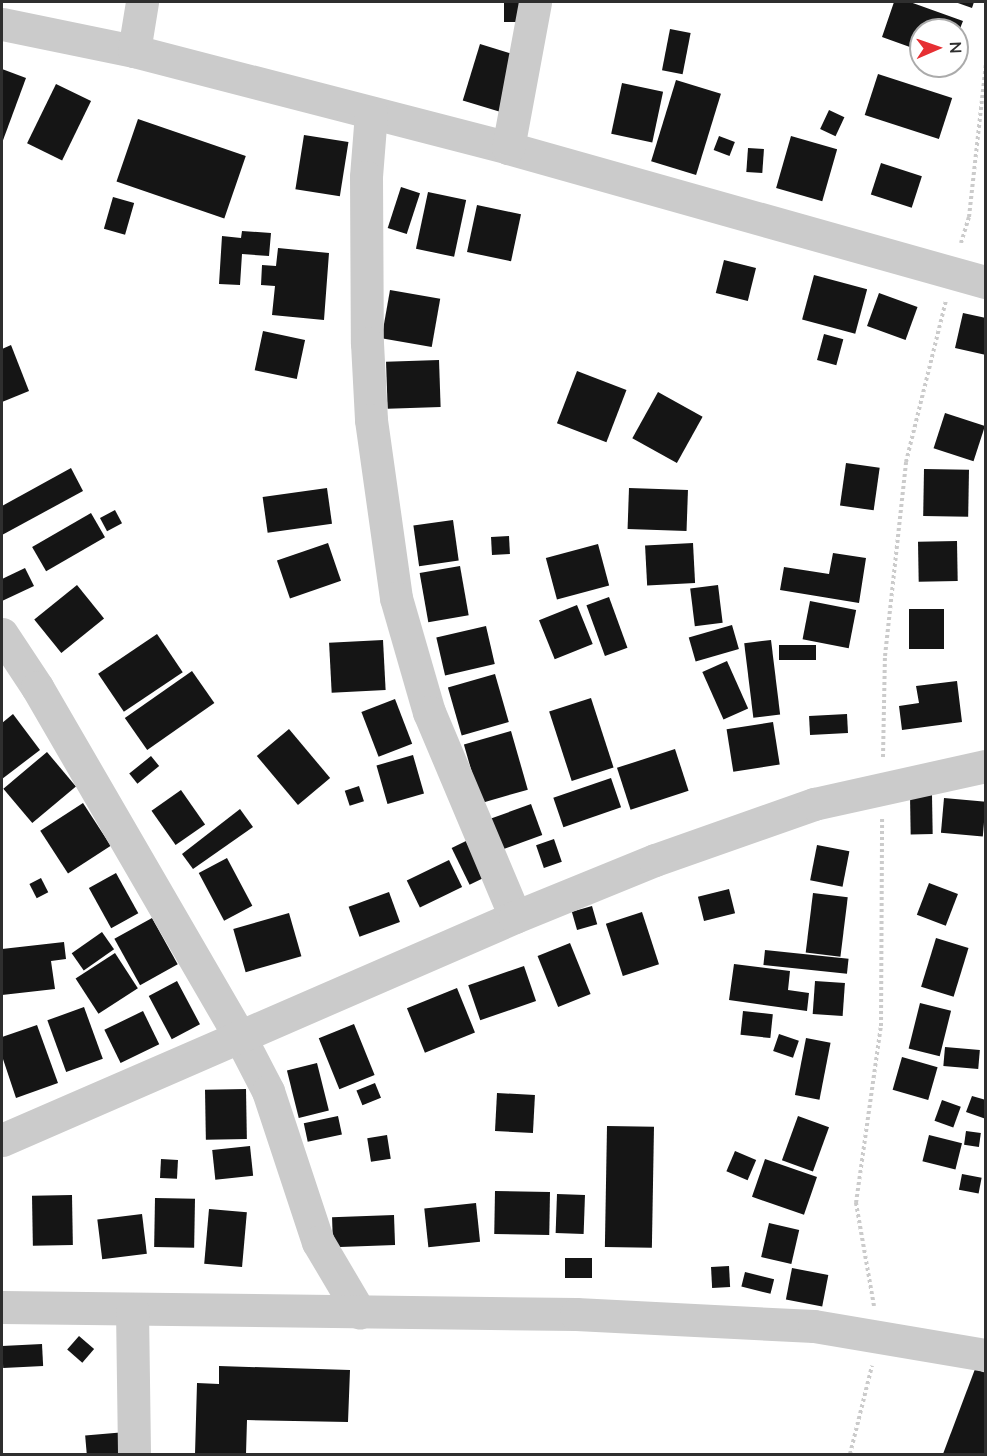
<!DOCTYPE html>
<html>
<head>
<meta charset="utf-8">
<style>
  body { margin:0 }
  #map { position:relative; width:987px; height:1456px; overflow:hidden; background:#fff; font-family:"Nunito Sans",sans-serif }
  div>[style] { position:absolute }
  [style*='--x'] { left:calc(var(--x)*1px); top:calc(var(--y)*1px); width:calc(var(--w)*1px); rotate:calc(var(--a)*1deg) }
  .building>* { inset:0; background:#151515; transform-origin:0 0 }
  .path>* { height:4px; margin-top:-2px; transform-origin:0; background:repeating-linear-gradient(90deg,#cbcbcb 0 3px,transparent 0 6px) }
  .minor>* { height:33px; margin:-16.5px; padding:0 16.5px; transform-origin:16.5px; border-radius:16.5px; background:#cbcbcb }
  span { translate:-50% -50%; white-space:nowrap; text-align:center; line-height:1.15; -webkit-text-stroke:6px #fff; paint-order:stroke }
  .frame { position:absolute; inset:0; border:3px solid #2e2e2e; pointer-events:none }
  .north { position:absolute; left:909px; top:18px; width:60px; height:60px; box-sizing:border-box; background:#fff; border:2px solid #ababab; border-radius:50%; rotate:88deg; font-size:16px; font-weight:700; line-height:24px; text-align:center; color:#2e2e2e }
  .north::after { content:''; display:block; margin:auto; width:21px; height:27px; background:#e62f33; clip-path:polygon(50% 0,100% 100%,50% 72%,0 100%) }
</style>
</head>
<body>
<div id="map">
  <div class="building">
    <div style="left:504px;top:2px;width:17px;height:20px"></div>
    <div style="clip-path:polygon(894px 2px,910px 2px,963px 21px,957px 36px,957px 30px,921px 30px,921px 51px,882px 37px)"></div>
    <div style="clip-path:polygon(955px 2px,974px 2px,972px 8px)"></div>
    <div style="left:670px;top:29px;width:21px;height:42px;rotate:11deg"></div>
    <div style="left:480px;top:44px;width:44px;height:59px;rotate:17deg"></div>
    <div style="clip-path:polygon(2px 69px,26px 78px,2px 143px)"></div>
    <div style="left:878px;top:74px;width:78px;height:43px;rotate:18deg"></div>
    <div style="left:676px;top:80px;width:47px;height:85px;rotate:17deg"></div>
    <div style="left:622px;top:83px;width:42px;height:52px;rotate:12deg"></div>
    <div style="left:56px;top:84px;width:39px;height:66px;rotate:26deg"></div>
    <div style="left:829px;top:110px;width:17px;height:21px;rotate:25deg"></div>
    <div style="left:138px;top:119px;width:114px;height:66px;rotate:19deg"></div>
    <div style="left:304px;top:135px;width:45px;height:55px;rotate:9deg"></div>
    <div style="left:719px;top:136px;width:17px;height:15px;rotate:21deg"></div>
    <div style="left:791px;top:136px;width:48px;height:54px;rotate:16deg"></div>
    <div style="left:748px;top:148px;width:16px;height:24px;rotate:4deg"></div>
    <div style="left:881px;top:163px;width:43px;height:33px;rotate:18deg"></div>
    <div style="left:401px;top:187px;width:20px;height:43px;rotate:18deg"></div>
    <div style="left:428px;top:192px;width:39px;height:58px;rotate:12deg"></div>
    <div style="left:113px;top:197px;width:22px;height:33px;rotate:16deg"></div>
    <div style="left:477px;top:205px;width:45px;height:48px;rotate:12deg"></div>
    <div style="clip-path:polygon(242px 231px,271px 233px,269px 256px,242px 254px,240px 285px,219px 284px,222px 236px,241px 238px)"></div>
    <div style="clip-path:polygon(278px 248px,329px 253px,324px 320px,272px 315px,275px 286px,261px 285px,262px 265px,276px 266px)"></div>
    <div style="left:724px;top:260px;width:33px;height:34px;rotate:14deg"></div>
    <div style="left:814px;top:275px;width:55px;height:46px;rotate:15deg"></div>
    <div style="left:390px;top:290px;width:51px;height:49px;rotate:10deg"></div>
    <div style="left:879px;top:293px;width:41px;height:35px;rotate:20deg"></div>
    <div style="clip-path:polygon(963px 313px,986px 318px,986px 355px,955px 348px)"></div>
    <div style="left:263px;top:331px;width:43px;height:40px;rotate:12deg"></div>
    <div style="left:824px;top:334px;width:20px;height:27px;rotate:15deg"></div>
    <div style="clip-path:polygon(11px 345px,29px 391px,2px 402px,2px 349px)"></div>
    <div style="left:439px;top:360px;width:47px;height:53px;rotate:88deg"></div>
    <div style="left:577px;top:371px;width:53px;height:56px;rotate:21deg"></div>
    <div style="left:658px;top:392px;width:51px;height:53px;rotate:29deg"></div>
    <div style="left:945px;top:413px;width:42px;height:37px;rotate:18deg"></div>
    <div style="left:846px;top:463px;width:34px;height:43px;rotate:8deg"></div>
    <div style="clip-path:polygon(71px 468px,83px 491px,2px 535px,2px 506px)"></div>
    <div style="left:924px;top:469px;width:45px;height:47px;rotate:1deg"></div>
    <div style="left:327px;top:488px;width:36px;height:65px;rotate:82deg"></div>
    <div style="left:629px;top:488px;width:59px;height:41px;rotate:2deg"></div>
    <div style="left:115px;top:510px;width:15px;height:17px;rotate:62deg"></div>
    <div style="left:91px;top:513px;width:28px;height:68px;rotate:60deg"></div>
    <div style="left:453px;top:520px;width:41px;height:40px;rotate:82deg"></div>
    <div style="left:509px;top:536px;width:18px;height:18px;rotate:87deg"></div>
    <div style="left:957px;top:541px;width:40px;height:39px;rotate:89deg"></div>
    <div style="left:328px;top:543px;width:40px;height:54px;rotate:71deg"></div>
    <div style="left:693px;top:543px;width:40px;height:48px;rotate:87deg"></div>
    <div style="left:598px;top:544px;width:43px;height:54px;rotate:75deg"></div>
    <div style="clip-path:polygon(833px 553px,866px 558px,859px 603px,780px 590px,784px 567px,829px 574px)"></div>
    <div style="left:460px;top:566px;width:50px;height:41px;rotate:80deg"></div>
    <div style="clip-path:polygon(25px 568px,34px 586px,2px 601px,2px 579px)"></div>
    <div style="left:77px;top:585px;width:43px;height:55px;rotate:51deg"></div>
    <div style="left:718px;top:585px;width:38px;height:28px;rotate:83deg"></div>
    <div style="left:609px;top:597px;width:54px;height:24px;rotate:70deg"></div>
    <div style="left:810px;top:601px;width:47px;height:39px;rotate:11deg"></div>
    <div style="left:577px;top:605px;width:42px;height:41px;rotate:68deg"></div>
    <div style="left:909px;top:609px;width:35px;height:40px"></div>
    <div style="left:732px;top:625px;width:25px;height:45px;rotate:74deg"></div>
    <div style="left:486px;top:626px;width:39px;height:51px;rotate:77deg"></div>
    <div style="left:157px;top:634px;width:46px;height:71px;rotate:56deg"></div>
    <div style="left:383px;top:640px;width:50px;height:54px;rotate:87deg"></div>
    <div style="left:771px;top:640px;width:75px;height:27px;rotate:83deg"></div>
    <div style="left:779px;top:645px;width:37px;height:15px"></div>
    <div style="left:727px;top:661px;width:52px;height:27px;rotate:66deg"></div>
    <div style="left:192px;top:671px;width:39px;height:82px;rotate:55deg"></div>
    <div style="left:495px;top:674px;width:50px;height:49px;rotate:74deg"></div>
    <div style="clip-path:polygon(957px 681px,962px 722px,902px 730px,899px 706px,919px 703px,916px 686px)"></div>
    <div style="left:591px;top:698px;width:73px;height:44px;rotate:72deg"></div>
    <div style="left:395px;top:699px;width:48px;height:36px;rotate:69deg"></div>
    <div style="clip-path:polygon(13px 714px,40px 750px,2px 779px,2px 723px)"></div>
    <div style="left:847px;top:714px;width:19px;height:38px;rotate:87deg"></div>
    <div style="left:773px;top:722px;width:43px;height:47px;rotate:81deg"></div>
    <div style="left:289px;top:729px;width:64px;height:42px;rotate:50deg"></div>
    <div style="left:511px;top:731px;width:61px;height:49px;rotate:74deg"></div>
    <div style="left:675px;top:749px;width:44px;height:61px;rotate:72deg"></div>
    <div style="left:47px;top:752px;width:45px;height:57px;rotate:50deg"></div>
    <div style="left:413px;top:755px;width:40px;height:38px;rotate:74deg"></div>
    <div style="left:151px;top:756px;width:13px;height:28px;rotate:51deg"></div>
    <div style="left:611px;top:778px;width:31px;height:61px;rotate:71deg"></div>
    <div style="left:359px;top:786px;width:16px;height:15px;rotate:72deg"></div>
    <div style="left:181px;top:790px;width:42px;height:36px;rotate:55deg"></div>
    <div style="left:932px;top:795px;width:39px;height:22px;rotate:89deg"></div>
    <div style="left:944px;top:798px;width:42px;height:35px;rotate:5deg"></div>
    <div style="left:83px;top:803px;width:51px;height:51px;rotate:57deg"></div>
    <div style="left:531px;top:804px;width:33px;height:47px;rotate:70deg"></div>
    <div style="clip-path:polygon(240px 809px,253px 827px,193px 869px,182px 854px)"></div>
    <div style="left:554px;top:839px;width:24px;height:19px;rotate:71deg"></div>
    <div style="left:466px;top:841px;width:41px;height:16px;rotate:64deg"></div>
    <div style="left:817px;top:845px;width:33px;height:36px;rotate:11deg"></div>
    <div style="left:227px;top:858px;width:54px;height:32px;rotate:62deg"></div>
    <div style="left:449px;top:860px;width:30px;height:47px;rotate:64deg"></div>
    <div style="left:116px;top:873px;width:46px;height:31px;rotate:61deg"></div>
    <div style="left:41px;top:878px;width:16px;height:13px;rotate:63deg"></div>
    <div style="left:929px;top:883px;width:31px;height:34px;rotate:21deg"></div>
    <div style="left:729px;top:889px;width:25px;height:32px;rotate:76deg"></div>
    <div style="left:389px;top:892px;width:32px;height:43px;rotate:70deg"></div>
    <div style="left:813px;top:893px;width:35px;height:60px;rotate:7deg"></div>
    <div style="left:592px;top:906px;width:19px;height:21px;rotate:74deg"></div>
    <div style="left:642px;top:912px;width:55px;height:38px;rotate:72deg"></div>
    <div style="left:289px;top:913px;width:45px;height:58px;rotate:74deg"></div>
    <div style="left:152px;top:918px;width:53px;height:43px;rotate:61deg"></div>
    <div style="left:102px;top:932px;width:21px;height:37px;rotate:55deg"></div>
    <div style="left:936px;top:938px;width:34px;height:51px;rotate:17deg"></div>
    <div style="clip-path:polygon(64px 942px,66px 959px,51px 961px,55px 989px,2px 995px,2px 949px)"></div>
    <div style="left:570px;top:943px;width:55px;height:35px;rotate:68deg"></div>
    <div style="left:765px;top:950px;width:84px;height:15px;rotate:6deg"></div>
    <div style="left:115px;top:953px;width:42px;height:47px;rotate:57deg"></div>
    <div style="clip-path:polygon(734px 964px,790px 971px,788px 990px,809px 993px,807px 1011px,729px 1000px)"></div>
    <div style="left:524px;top:966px;width:37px;height:59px;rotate:71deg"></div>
    <div style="left:177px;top:981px;width:49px;height:32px;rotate:62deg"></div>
    <div style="left:815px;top:981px;width:30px;height:33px;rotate:4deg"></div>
    <div style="left:457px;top:988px;width:48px;height:54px;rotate:68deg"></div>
    <div style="left:920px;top:1003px;width:32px;height:47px;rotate:14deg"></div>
    <div style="left:84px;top:1007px;width:55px;height:39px;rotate:70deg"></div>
    <div style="left:143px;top:1011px;width:37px;height:43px;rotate:64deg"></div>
    <div style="left:743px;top:1011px;width:30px;height:24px;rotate:6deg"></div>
    <div style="left:354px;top:1024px;width:55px;height:38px;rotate:68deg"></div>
    <div style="clip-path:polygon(37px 1025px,58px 1083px,16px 1098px,2px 1056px,2px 1037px)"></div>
    <div style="left:779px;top:1034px;width:21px;height:18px;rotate:19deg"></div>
    <div style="left:806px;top:1038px;width:25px;height:58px;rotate:11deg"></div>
    <div style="left:945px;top:1047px;width:35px;height:19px;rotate:5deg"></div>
    <div style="left:902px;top:1057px;width:37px;height:34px;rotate:16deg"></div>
    <div style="left:317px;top:1063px;width:49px;height:31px;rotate:76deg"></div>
    <div style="left:375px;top:1083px;width:16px;height:20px;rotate:68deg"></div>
    <div style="left:246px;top:1089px;width:50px;height:41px;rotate:89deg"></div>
    <div style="left:497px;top:1093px;width:38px;height:38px;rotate:3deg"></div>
    <div style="clip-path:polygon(972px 1096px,986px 1100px,986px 1119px,966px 1112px)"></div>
    <div style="left:942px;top:1100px;width:20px;height:22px;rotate:20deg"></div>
    <div style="left:338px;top:1116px;width:19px;height:35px;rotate:78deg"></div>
    <div style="left:798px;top:1116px;width:33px;height:47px;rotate:20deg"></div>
    <div style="left:607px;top:1126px;width:47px;height:121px;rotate:1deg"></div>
    <div style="left:966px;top:1131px;width:15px;height:14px;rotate:8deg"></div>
    <div style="left:387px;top:1135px;width:24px;height:20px;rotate:81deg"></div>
    <div style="left:929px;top:1135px;width:34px;height:27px;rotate:14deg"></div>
    <div style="left:250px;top:1146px;width:30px;height:38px;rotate:84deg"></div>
    <div style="left:735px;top:1151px;width:23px;height:22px;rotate:23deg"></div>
    <div style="left:161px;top:1159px;width:17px;height:19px;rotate:3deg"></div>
    <div style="left:765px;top:1159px;width:55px;height:40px;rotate:19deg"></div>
    <div style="left:962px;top:1174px;width:20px;height:16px;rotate:11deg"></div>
    <div style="left:495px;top:1191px;width:55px;height:43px;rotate:1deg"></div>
    <div style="left:557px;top:1194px;width:28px;height:39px;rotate:2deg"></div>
    <div style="left:72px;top:1195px;width:50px;height:40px;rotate:89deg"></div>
    <div style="left:155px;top:1198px;width:40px;height:49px;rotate:1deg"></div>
    <div style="left:476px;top:1203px;width:39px;height:52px;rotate:84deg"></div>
    <div style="left:209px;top:1209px;width:38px;height:55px;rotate:5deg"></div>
    <div style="left:142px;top:1214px;width:40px;height:45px;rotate:83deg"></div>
    <div style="left:394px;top:1215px;width:30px;height:62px;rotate:88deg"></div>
    <div style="left:769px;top:1223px;width:31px;height:35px;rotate:13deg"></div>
    <div style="left:565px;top:1258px;width:27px;height:20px"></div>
    <div style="left:729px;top:1266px;width:21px;height:18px;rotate:87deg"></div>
    <div style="left:792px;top:1268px;width:37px;height:32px;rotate:11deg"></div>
    <div style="left:745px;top:1272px;width:30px;height:15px;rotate:14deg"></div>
    <div style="left:79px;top:1336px;width:20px;height:18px;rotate:41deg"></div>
    <div style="left:42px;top:1344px;width:22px;height:40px;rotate:87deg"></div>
    <div style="clip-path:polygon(219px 1366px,350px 1370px,348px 1422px,247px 1420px,246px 1454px,195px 1454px,197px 1383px,219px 1384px)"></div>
    <div style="clip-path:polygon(975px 1369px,986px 1373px,986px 1454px,943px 1454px)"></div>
    <div style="left:126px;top:1432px;width:22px;height:41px;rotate:85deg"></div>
  </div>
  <div class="path">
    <div style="--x:961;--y:243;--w:27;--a:-73"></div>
    <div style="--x:969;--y:217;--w:155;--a:-83.7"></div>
    <div style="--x:883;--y:757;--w:101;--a:-88.9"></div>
    <div style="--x:885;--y:656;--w:195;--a:-83.8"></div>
    <div style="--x:906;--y:462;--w:167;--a:-76.1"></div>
    <div style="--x:874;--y:1306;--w:105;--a:-99.9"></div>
    <div style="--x:856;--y:1203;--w:179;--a:-82"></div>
    <div style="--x:881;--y:1026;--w:207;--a:-89.7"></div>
    <div style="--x:850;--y:1454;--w:91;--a:-76"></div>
  </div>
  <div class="minor">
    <div style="--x:2;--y:24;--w:135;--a:11.6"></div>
    <div style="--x:134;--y:51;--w:386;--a:14.5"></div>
    <div style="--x:508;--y:148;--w:496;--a:15.7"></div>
    <div style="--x:134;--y:51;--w:50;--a:-80.7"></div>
    <div style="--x:371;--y:113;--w:64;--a:94.5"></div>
    <div style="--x:366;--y:177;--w:166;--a:89.7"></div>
    <div style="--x:367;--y:343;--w:77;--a:87"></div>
    <div style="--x:371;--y:420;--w:180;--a:82"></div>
    <div style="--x:396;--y:598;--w:119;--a:73.9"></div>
    <div style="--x:429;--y:712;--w:222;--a:67.2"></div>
    <div style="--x:508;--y:148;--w:148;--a:-79.5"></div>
    <div style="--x:2;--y:634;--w:64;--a:56.6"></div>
    <div style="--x:37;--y:687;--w:405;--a:59.9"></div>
    <div style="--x:240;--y:1037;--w:61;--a:62.6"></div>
    <div style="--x:268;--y:1091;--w:159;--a:71.7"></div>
    <div style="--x:318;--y:1242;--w:82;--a:59.4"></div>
    <div style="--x:2;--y:1140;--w:559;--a:-23.49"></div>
    <div style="--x:515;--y:917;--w:151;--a:-22.2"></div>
    <div style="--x:655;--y:860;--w:169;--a:-19.4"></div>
    <div style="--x:814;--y:804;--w:176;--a:-12.5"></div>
    <div style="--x:2;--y:1307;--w:574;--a:0.7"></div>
    <div style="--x:576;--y:1314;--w:238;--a:2.9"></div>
    <div style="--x:814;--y:1326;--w:174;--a:9.6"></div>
    <div style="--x:132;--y:1309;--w:145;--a:89.2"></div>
  </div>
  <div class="frame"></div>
  <div class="north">N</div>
</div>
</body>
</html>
